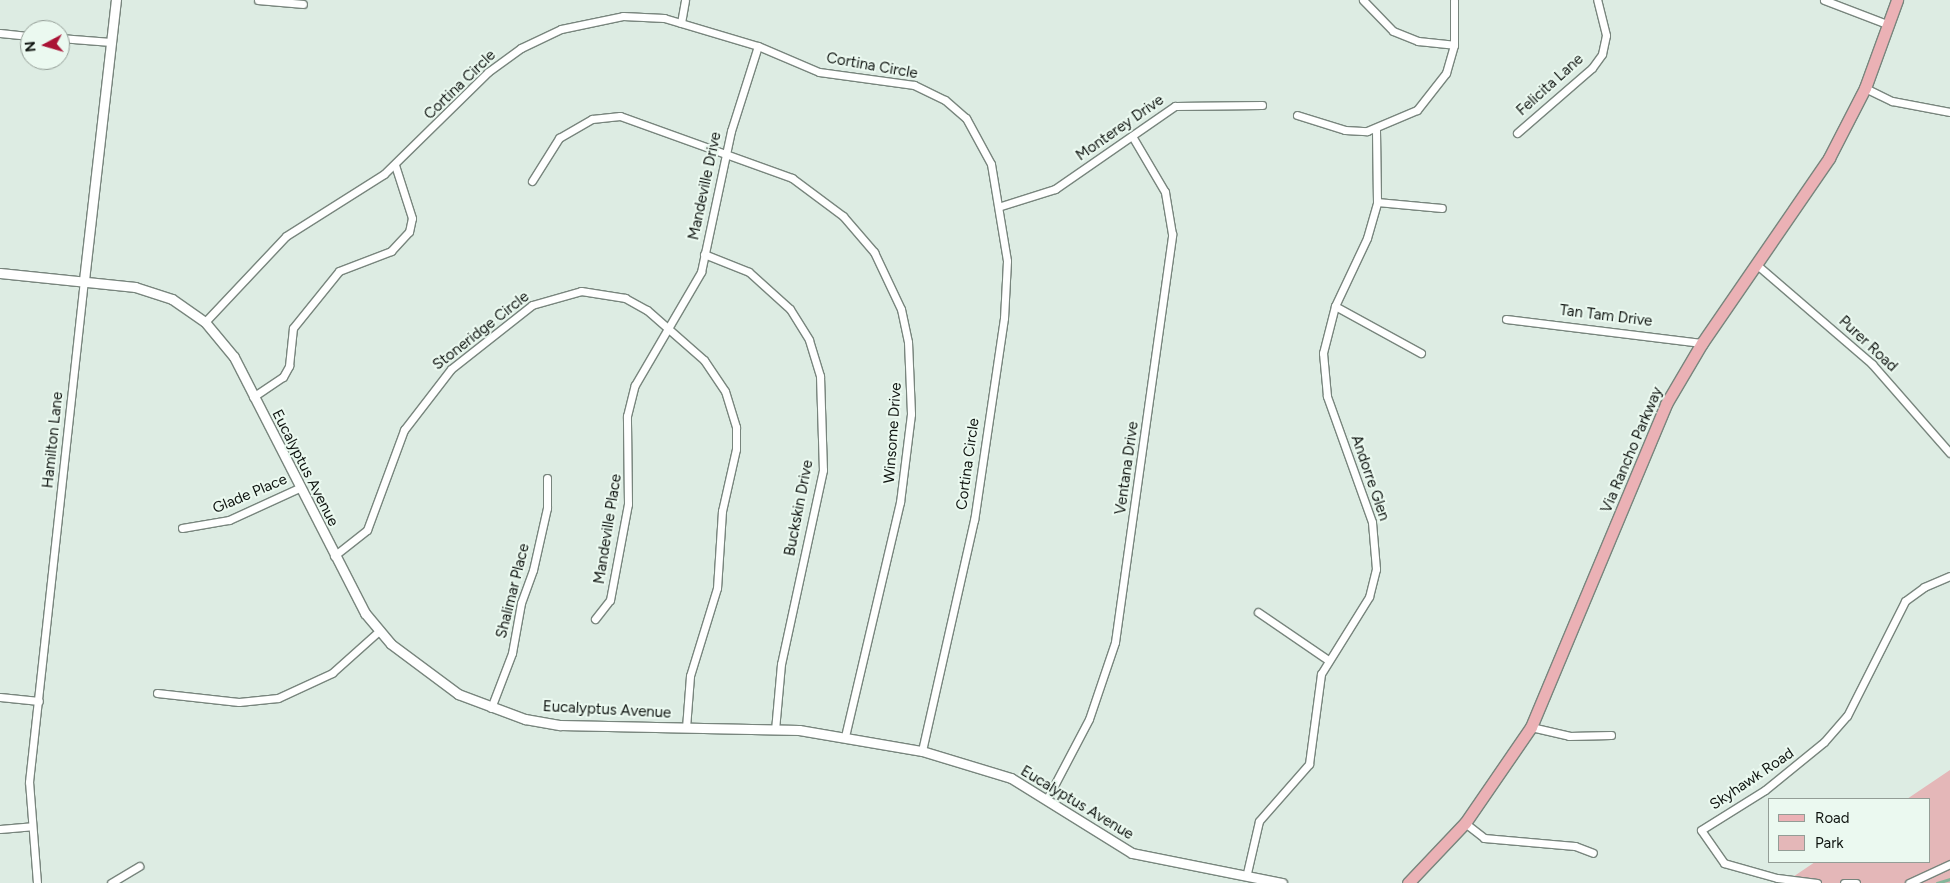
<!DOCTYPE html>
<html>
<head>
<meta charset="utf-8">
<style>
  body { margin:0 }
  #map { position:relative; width:1950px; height:883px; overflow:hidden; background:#ddece3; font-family:Figtree,sans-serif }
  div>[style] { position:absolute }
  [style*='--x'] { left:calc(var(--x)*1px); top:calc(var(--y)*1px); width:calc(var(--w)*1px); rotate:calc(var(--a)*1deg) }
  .green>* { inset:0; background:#e4b7b8 }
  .stream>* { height:2.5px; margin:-1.25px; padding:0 1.25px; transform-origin:1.25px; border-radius:1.25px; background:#85b599 }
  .roads { filter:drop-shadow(1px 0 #78857d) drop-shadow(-1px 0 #78857d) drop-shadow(0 1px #78857d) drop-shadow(0 -1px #78857d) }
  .minor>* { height:7px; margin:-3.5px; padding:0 3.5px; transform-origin:3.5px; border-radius:3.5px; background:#fff }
  .tertiary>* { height:9px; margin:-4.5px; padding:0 4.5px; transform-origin:4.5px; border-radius:4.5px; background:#fff }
  .primary>* { height:11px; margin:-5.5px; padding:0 5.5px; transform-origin:5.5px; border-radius:5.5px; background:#ebb1b5 }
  span { translate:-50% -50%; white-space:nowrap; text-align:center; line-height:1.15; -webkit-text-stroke:4px #ebf9f0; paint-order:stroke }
  .street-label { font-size:15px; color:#0f1410 }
  .legend { position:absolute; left:1768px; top:798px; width:162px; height:65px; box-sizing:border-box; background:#ebf9f0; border:1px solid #939d96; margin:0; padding:6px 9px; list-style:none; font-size:15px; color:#0f1410 }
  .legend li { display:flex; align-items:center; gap:10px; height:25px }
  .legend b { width:25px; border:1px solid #939d96 }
  .north { position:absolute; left:20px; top:20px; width:50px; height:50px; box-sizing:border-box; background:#ebf9f0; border:1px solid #939d96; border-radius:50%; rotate:264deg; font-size:14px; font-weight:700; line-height:20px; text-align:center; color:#0f1410 }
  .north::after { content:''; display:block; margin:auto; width:18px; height:22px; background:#aa1335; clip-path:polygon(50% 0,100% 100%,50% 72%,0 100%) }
</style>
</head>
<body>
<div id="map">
  <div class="green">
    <div style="clip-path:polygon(1950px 770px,1950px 883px,1784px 883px,1815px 862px,1929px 862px,1929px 799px,1907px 799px)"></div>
  </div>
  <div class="stream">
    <div style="--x:1937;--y:883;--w:14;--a:-17"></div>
  </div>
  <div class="roads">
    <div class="minor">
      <div style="--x:258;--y:0;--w:45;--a:5.1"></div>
      <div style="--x:1363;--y:0;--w:43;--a:45.9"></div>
      <div style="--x:1393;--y:31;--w:27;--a:22"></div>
      <div style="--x:1418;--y:41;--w:36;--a:6"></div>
      <div style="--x:1824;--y:0;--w:70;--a:21"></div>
      <div style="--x:681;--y:23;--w:23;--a:-80"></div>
      <div style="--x:0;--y:33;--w:30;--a:6"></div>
      <div style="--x:60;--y:38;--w:51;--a:4.5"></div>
      <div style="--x:1865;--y:88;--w:30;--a:26"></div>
      <div style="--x:1892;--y:101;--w:59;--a:10.7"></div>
      <div style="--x:1297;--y:115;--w:50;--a:17.4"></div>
      <div style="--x:1345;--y:130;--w:22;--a:3"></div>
      <div style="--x:1367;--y:131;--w:54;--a:-22.8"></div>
      <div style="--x:1417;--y:110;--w:47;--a:-51.9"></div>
      <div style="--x:1446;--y:73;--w:29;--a:-74"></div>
      <div style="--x:1454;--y:45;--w:45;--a:-90"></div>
      <div style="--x:1517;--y:133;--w:99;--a:-40.9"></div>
      <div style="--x:1592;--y:68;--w:17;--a:-54"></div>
      <div style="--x:1602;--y:54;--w:19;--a:-78"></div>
      <div style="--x:1606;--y:35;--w:36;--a:-104"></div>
      <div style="--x:532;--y:181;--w:51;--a:-57.9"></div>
      <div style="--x:559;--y:138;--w:38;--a:-30"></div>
      <div style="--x:592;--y:119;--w:28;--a:-6"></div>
      <div style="--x:620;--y:116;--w:183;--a:19.8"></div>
      <div style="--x:792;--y:178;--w:64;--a:36.7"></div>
      <div style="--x:843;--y:216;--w:48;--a:49.3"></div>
      <div style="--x:874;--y:252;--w:63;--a:64.7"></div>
      <div style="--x:901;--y:309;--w:34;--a:78"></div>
      <div style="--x:908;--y:342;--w:72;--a:87.6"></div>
      <div style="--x:911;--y:414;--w:89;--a:97.1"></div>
      <div style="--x:900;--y:502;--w:241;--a:103.2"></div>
      <div style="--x:1377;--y:202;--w:65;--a:5.3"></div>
      <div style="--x:1001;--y:206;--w:57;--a:-17.5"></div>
      <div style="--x:1055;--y:189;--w:146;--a:-34.7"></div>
      <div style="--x:1175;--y:106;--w:87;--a:-0.7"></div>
      <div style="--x:704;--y:254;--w:48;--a:21.8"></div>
      <div style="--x:749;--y:272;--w:55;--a:42.1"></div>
      <div style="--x:790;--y:309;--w:36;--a:58"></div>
      <div style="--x:809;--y:340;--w:38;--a:73"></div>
      <div style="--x:820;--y:376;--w:94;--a:88.2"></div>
      <div style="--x:823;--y:470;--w:198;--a:102.2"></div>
      <div style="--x:781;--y:664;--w:66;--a:95.2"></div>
      <div style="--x:1757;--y:265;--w:152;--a:40.7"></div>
      <div style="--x:1872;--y:364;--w:118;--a:48.8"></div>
      <div style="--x:1335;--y:306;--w:98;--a:28.7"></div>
      <div style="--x:1506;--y:319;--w:197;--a:7"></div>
      <div style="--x:205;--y:322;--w:118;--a:-46.7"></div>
      <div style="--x:286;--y:236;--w:116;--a:-32.3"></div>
      <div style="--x:384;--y:174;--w:146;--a:-44.4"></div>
      <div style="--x:488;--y:72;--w:41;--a:-36"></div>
      <div style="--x:521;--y:48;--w:44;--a:-25.4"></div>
      <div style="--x:561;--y:29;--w:63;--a:-11.8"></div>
      <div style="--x:623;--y:16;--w:41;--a:2.8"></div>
      <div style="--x:664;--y:18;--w:98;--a:16.6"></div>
      <div style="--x:758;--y:46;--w:66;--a:23.1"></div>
      <div style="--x:819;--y:72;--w:96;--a:7.8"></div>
      <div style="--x:914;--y:85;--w:34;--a:26"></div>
      <div style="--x:945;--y:100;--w:28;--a:41"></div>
      <div style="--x:966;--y:118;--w:52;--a:61.5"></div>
      <div style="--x:991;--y:164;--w:98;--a:80.6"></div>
      <div style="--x:1007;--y:261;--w:57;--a:93"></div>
      <div style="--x:1004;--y:318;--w:204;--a:98.4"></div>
      <div style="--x:974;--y:520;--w:237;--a:102.7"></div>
      <div style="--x:253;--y:397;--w:36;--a:-34"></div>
      <div style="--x:283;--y:377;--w:13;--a:-61"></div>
      <div style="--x:289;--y:366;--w:38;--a:-84"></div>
      <div style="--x:293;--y:328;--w:73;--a:-51.1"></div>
      <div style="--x:339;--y:271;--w:56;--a:-21"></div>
      <div style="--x:391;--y:251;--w:26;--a:-47"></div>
      <div style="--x:409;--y:232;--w:14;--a:-78"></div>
      <div style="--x:412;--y:218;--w:56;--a:-107.8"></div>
      <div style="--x:182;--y:528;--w:48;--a:-9.7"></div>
      <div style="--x:229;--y:520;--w:77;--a:-24.6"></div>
      <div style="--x:334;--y:556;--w:42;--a:-38.2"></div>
      <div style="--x:367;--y:530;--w:107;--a:-69.7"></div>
      <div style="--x:404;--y:430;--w:77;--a:-52.4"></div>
      <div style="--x:451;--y:369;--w:103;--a:-38.3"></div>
      <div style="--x:532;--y:305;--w:51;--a:-15.9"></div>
      <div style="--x:581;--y:291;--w:45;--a:9"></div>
      <div style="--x:625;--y:298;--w:25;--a:29"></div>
      <div style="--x:647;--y:310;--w:76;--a:41.3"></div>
      <div style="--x:704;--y:360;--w:37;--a:56"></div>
      <div style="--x:725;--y:391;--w:38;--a:73"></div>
      <div style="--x:736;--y:427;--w:22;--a:90"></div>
      <div style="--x:736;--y:449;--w:64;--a:102.7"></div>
      <div style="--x:722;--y:511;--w:77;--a:93.7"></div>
      <div style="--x:717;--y:588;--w:92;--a:107.1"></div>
      <div style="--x:690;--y:676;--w:52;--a:94.4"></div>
      <div style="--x:1258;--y:612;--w:85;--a:34.4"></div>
      <div style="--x:595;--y:619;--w:24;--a:-52"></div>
      <div style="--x:610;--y:600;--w:98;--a:-79.4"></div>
      <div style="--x:628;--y:504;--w:88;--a:-90.7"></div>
      <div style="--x:627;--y:416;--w:32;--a:-76"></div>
      <div style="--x:635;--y:385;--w:131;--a:-59.7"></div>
      <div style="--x:701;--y:272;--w:144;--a:-78"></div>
      <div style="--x:731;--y:131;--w:89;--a:-72.4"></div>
      <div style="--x:157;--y:693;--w:82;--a:6.3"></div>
      <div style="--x:239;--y:702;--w:39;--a:-6"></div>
      <div style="--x:278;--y:698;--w:60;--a:-24.8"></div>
      <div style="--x:332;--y:673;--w:63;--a:-41.8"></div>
      <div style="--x:0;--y:697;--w:39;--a:6"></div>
      <div style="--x:491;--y:708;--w:59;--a:-69.1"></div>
      <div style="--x:512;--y:653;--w:51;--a:-79.8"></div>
      <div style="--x:521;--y:603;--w:35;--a:-70"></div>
      <div style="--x:533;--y:570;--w:64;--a:-77.3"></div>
      <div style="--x:547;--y:508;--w:30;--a:-90"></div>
      <div style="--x:1531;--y:727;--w:39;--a:13"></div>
      <div style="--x:1569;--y:736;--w:42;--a:-1.4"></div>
      <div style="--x:1047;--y:799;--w:90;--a:-62.3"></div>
      <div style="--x:1089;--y:719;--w:81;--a:-71.3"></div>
      <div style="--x:1115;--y:642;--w:412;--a:-82"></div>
      <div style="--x:1172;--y:234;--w:43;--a:-99.5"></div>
      <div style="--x:1165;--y:192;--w:65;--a:-120.5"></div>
      <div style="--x:1465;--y:823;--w:24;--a:38"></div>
      <div style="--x:1484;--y:838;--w:91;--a:5"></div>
      <div style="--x:1575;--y:846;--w:19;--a:21"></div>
      <div style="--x:0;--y:829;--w:32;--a:-5"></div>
      <div style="--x:1247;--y:873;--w:53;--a:-77"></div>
      <div style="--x:1259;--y:821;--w:76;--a:-48.7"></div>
      <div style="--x:1309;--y:764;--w:91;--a:-82.4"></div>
      <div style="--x:1321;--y:674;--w:91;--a:-58.1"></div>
      <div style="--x:1369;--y:597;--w:29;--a:-76"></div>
      <div style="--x:1376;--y:569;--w:47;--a:-94.9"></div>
      <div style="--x:1372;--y:522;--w:134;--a:-109.7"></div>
      <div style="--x:1327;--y:396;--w:43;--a:-95.3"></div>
      <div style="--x:1323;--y:353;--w:49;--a:-75.7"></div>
      <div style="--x:1335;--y:306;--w:75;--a:-64.8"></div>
      <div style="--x:1367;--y:238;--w:37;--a:-74"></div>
      <div style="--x:1377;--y:202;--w:74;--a:-90.8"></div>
      <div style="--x:37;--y:883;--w:101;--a:-94.5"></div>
      <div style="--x:29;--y:782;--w:505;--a:-83.75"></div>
      <div style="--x:111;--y:883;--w:33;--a:-31"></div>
      <div style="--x:1817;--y:883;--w:40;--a:-172.9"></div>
      <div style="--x:1777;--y:878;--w:55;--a:-164.2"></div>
      <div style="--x:1724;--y:863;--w:40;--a:-124.9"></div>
      <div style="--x:1701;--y:830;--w:75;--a:-32"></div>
      <div style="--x:1765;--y:790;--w:76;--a:-39.1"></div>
      <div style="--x:1824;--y:742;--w:35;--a:-49"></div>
      <div style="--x:1847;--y:716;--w:129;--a:-63.2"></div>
      <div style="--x:1905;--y:601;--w:24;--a:-36"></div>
      <div style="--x:1924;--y:587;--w:28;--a:-23"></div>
      <div style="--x:1844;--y:883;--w:12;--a:0"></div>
      <div style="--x:1909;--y:883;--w:45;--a:-24.9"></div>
    </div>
    <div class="tertiary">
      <div style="--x:0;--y:273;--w:136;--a:5.9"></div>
      <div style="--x:135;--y:287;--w:39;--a:18"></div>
      <div style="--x:172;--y:299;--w:40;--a:34.9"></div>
      <div style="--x:205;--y:322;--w:45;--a:50.4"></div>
      <div style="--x:234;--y:357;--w:288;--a:62.9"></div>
      <div style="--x:365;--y:613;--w:40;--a:50"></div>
      <div style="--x:391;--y:644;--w:84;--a:36.7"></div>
      <div style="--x:458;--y:694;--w:72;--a:20.5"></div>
      <div style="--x:525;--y:719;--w:36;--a:10"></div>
      <div style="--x:560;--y:725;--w:239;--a:1.2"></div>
      <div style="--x:799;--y:730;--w:125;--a:9.7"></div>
      <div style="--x:922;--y:751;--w:93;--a:16.9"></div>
      <div style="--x:1011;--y:778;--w:142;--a:31.8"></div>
      <div style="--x:1132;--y:853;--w:153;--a:11.3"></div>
      <div style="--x:84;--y:280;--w:282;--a:-83.5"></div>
    </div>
    <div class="primary">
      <div style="--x:1408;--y:883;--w:83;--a:-46.5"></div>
      <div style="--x:1465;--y:823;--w:116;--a:-55.5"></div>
      <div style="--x:1531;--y:727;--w:350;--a:-67.3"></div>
      <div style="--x:1666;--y:404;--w:71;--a:-59.5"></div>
      <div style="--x:1702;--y:343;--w:224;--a:-55.5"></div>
      <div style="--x:1829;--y:158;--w:79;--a:-62.8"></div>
      <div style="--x:1865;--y:88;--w:94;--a:-70"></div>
    </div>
  </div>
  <div class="street-label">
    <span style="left:872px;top:66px;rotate:10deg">Cortina Circle</span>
    <span style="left:460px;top:85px;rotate:-44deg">Cortina Circle</span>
    <span style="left:1550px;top:85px;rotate:-42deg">Felicita Lane</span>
    <span style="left:1120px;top:128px;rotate:-35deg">Monterey Drive</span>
    <span style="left:705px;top:186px;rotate:-78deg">Mandeville Drive</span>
    <span style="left:1606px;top:316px;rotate:7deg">Tan Tam Drive</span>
    <span style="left:481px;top:331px;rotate:-38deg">Stoneridge Circle</span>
    <span style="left:1868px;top:344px;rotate:43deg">Purer Road</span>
    <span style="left:893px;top:433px;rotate:-86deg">Winsome Drive</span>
    <span style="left:53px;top:440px;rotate:-84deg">Hamilton Lane</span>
    <span style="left:1632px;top:450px;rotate:-67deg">Via Rancho Parkway</span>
    <span style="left:968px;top:464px;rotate:-82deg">Cortina Circle</span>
    <span style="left:305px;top:468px;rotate:63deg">Eucalyptus Avenue</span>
    <span style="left:1127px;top:468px;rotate:-82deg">Ventana Drive</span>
    <span style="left:1370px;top:478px;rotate:71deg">Andorre Glen</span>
    <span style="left:250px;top:494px;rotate:-23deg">Glade Place</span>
    <span style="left:799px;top:508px;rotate:-79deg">Buckskin Drive</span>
    <span style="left:608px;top:529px;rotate:-81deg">Mandeville Place</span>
    <span style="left:513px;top:591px;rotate:-76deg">Shalimar Place</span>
    <span style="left:607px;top:710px;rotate:3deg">Eucalyptus Avenue</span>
    <span style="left:1752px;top:779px;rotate:-34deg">Skyhawk Road</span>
    <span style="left:1077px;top:803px;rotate:31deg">Eucalyptus Avenue</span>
  </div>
  <ul class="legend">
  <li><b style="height:6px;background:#ebb1b5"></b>Road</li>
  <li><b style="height:14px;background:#e4b7b8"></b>Park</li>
  </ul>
  <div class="north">N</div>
</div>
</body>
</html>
